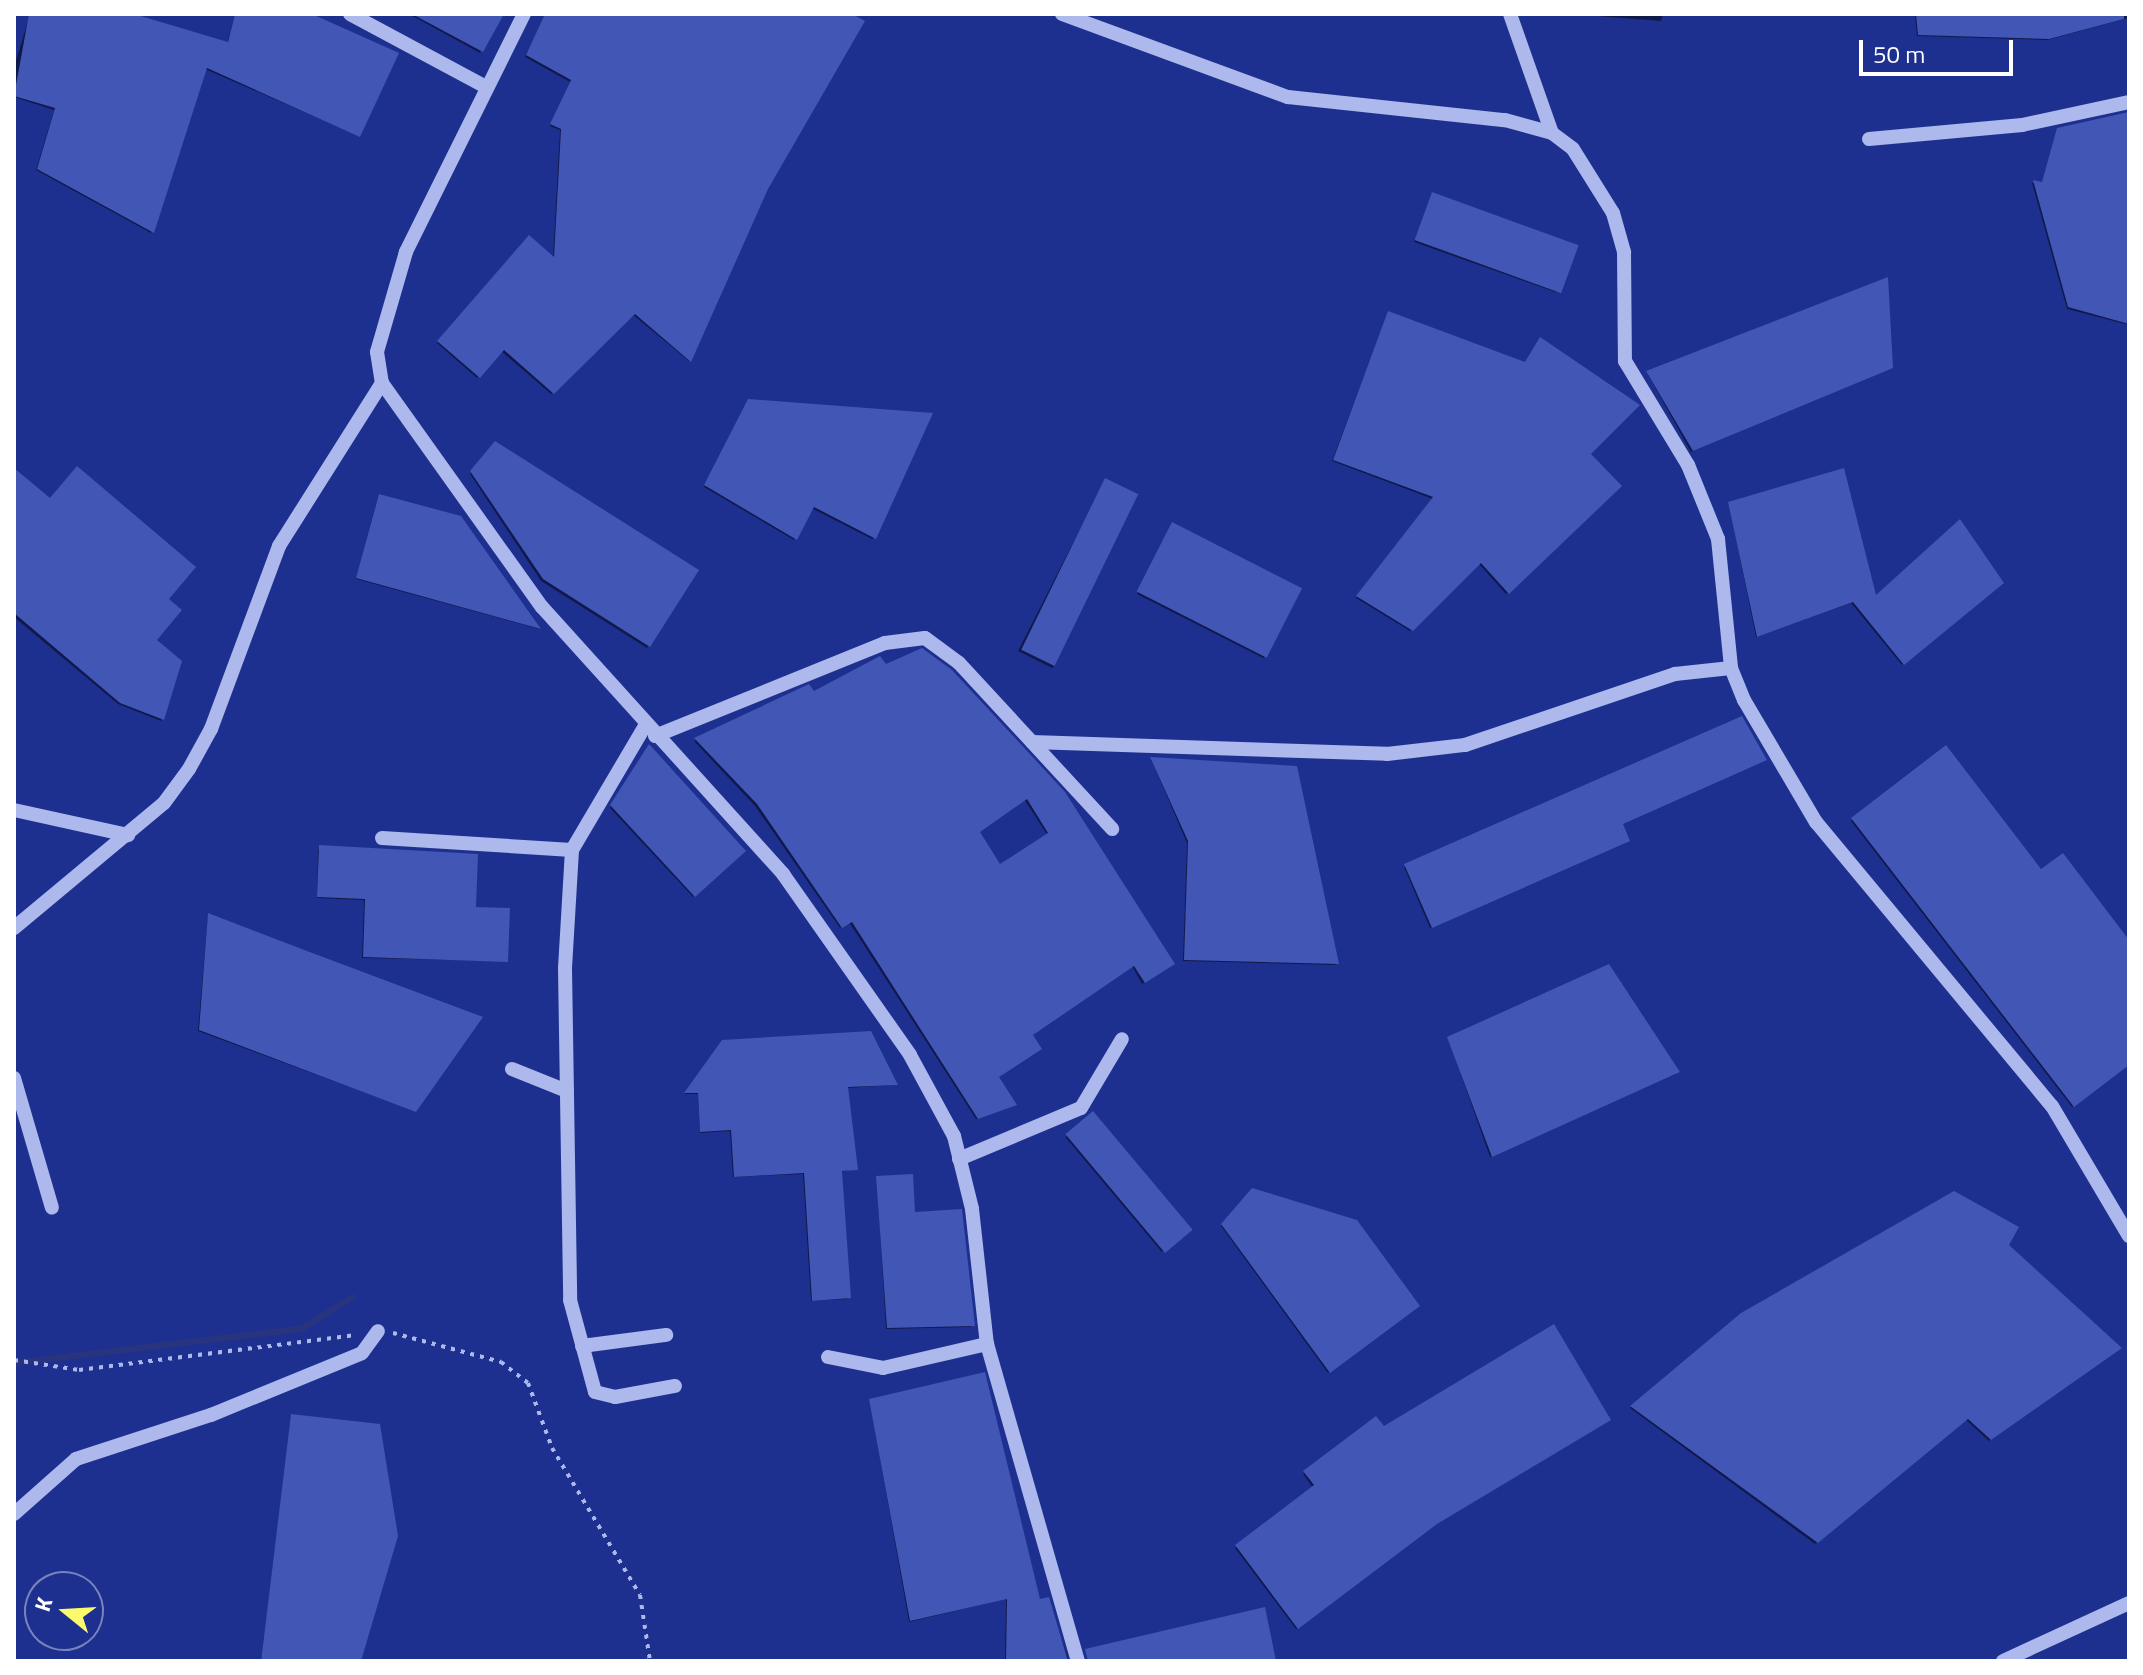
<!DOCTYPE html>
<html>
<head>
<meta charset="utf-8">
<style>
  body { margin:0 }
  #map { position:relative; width:2143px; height:1675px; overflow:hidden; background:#1e308f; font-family:"Titillium Web",sans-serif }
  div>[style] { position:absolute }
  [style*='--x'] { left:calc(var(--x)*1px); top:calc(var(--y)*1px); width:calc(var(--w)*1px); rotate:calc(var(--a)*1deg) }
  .shadow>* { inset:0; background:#0007; transform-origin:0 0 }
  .stream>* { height:6px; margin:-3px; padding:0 3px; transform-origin:3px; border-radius:3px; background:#28357e }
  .building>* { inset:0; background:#4256b5; transform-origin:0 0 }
  .path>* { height:4px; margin-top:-2px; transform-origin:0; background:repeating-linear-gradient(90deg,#adb8ed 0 4px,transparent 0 10px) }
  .minor>* { height:14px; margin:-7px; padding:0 7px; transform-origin:7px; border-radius:7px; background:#adb8ed }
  span { translate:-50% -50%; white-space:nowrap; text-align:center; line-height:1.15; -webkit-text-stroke:6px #1e308f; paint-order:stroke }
  .frame { position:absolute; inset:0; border:16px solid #fff; pointer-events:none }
  .north { position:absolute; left:24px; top:1571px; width:80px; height:80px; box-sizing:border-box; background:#1e308f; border:2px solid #7883bc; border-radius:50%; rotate:288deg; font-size:22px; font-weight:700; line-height:32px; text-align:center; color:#fff }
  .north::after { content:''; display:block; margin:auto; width:28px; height:36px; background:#fcfa6c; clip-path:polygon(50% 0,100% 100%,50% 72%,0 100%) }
  .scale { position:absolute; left:1859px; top:40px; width:154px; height:36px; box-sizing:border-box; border:4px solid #fff; border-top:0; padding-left:10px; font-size:24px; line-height:28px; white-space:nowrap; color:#fff; -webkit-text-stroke:6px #1e308f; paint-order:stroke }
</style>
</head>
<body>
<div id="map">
  <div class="shadow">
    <div style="clip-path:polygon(30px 14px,127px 14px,227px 44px,235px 14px,307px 14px,359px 136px,205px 69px,151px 233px,36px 170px,54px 110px,14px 97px,14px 67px)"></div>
    <div style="clip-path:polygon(409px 14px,501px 14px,480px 53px)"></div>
    <div style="clip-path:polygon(546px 14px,848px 14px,689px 361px,632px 314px,551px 394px,501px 351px,477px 378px,437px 343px,529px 238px,553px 259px,560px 130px,550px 126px,570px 82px,525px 57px)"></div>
    <div style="clip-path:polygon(1571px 14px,1663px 14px,1661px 21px)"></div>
    <div style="clip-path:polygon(1915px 14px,2129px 14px,2129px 18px,2047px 40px,1917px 36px)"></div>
    <div style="clip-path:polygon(2129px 114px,2129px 325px,2067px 309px,2032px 183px,2042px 184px)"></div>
    <div style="clip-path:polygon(1431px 196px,1558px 293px,1414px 242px)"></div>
    <div style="clip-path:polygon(1886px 280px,1889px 369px,1691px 452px,1647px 373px)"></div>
    <div style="clip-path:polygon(1388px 313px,1588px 454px,1619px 486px,1506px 594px,1478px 563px,1410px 631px,1356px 598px,1433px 499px,1332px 461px)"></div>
    <div style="clip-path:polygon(747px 404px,874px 538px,872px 539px,811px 508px,794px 540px,704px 487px)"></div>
    <div style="clip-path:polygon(495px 444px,649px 646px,647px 648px,541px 581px,470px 474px)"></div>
    <div style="clip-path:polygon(14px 473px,167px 599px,154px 640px,179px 662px,161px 721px,118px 704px,14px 617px)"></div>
    <div style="clip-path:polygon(1104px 482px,1054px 667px,1052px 668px,1018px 651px)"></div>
    <div style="clip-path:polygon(378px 497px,460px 518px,539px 629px,356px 579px)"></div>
    <div style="clip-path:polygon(1729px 504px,1874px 599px,2001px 583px,1902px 665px,1851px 603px,1756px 637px)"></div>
    <div style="clip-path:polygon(1171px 526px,1265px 657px,1263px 658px,1137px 594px)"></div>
    <div style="clip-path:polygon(evenodd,922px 651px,1171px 965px,1142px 984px,1132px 966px,1031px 1035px,997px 1077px,1013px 1106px,976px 1119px,849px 922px,840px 928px,755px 806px,694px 741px,809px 687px,813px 694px,922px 651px,1024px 799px,1048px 836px,1000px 867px,977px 832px,1024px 799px)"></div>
    <div style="clip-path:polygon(649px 747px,743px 851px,693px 897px,610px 808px)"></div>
    <div style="clip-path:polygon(1946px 748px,2040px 872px,2129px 943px,2129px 1063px,2072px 1107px,1851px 821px)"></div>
    <div style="clip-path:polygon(1151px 759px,1337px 963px,1335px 965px,1183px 961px,1187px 843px)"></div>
    <div style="clip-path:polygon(1621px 824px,1626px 842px,1430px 928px,1404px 867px)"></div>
    <div style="clip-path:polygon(318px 849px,474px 909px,506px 961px,362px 958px,364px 900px,317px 898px)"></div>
    <div style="clip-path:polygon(208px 915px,415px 1111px,198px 1031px)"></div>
    <div style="clip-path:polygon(1448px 1038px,1676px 1074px,1490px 1157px)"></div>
    <div style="clip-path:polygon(720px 1044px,896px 1085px,846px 1088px,856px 1169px,840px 1172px,847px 1299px,811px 1301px,803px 1174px,733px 1177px,730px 1131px,700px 1133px,698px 1094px,685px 1094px)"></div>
    <div style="left:1093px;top:1114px;width:150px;height:36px;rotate:50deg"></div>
    <div style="clip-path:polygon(877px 1178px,913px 1214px,971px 1327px,886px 1329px)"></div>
    <div style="clip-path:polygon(1253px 1191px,1418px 1306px,1328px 1373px,1221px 1226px)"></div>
    <div style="clip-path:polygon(2006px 1245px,2119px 1348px,1989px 1441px,1965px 1419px,1815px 1544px,1630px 1408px,1742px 1315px)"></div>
    <div style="clip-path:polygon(870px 1401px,1038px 1602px,1048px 1599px,1069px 1661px,1005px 1661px,1006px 1599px,909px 1622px)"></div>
    <div style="clip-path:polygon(291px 1416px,358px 1661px,261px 1661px)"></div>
    <div style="clip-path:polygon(1376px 1418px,1433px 1525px,1296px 1629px,1235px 1548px,1313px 1488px,1303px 1474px)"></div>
  </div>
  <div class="stream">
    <div style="--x:14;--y:1363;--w:289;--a:-6.8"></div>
    <div style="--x:301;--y:1329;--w:61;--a:-31.6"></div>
  </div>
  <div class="building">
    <div style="clip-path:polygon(29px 14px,134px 14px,228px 42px,235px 14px,312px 14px,399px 53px,360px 137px,207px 68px,154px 233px,37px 169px,55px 108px,14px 96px)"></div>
    <div style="clip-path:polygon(412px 14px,504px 14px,483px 52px)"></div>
    <div style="clip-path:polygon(545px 14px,852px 14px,865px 21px,768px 189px,691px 362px,635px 314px,554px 394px,504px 350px,480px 378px,437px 341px,529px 235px,554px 257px,561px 129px,550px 124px,571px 80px,526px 55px)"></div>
    <div style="clip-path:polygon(1916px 14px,2124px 14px,2124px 19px,2049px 39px,1918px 35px)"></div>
    <div style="clip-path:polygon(2129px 112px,2129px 324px,2068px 307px,2033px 180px,2042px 182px,2057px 128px)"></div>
    <div style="left:1432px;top:192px;width:156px;height:51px;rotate:20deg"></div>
    <div style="clip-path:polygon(1888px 277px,1893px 368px,1693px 451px,1646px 371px)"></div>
    <div style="clip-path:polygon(1388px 311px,1525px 362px,1540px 337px,1640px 405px,1591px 454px,1622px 486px,1509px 594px,1481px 563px,1413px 631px,1356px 596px,1433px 497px,1333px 460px)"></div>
    <div style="clip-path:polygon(748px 399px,933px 413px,876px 539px,814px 507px,797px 540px,704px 485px)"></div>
    <div style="clip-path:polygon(495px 441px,699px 570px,650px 647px,543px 579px,470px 471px)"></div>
    <div style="clip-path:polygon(77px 466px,196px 567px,169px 599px,182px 610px,157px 640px,182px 661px,164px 720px,120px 703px,14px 613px,14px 468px,50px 498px)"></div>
    <div style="clip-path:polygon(1844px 468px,1876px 595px,1960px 519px,2004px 583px,1904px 665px,1853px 602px,1757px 637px,1728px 502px)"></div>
    <div style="left:1105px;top:478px;width:37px;height:191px;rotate:26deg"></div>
    <div style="clip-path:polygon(379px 494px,461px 516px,541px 629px,356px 578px)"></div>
    <div style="left:1172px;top:522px;width:146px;height:78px;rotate:27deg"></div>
    <div style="clip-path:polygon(evenodd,922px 648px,952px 670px,1065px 792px,1175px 964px,1145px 983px,1134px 966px,1033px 1035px,1042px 1049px,999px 1077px,1017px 1105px,978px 1119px,852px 922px,842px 928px,757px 804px,694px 738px,809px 684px,814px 691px,880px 656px,886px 664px,922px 648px,1027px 799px,1048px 833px,1000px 864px,980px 832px,1027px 799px)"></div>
    <div style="clip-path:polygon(1742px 716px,1767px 760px,1623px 824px,1630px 841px,1432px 928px,1404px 864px)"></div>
    <div style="clip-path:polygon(649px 744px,746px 851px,695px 897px,610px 805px)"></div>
    <div style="clip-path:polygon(1946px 745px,2041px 869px,2063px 853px,2129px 940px,2129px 1065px,2074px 1107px,1851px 818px)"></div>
    <div style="clip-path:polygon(1150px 757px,1297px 766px,1339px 964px,1184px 960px,1188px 841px)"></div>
    <div style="clip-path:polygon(319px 845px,478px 854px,476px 907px,510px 908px,508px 962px,363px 957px,365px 899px,317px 897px)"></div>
    <div style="clip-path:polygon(208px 913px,307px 951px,483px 1017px,416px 1112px,199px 1030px)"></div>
    <div style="clip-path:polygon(1609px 964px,1680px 1072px,1492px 1157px,1447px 1037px)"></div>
    <div style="clip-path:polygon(871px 1031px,898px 1085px,848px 1087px,858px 1170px,842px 1171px,851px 1298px,812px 1301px,804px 1173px,734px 1177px,731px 1130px,700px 1132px,698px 1093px,684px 1093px,722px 1040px)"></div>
    <div style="left:1093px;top:1111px;width:155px;height:36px;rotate:50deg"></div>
    <div style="clip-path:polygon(913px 1174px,915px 1212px,962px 1209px,975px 1326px,887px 1328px,876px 1176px)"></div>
    <div style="clip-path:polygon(1252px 1188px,1357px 1220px,1420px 1306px,1330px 1373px,1221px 1224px)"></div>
    <div style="clip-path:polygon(1954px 1191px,2019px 1227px,2009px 1245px,2122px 1348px,1991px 1440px,1968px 1419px,1818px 1543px,1630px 1406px,1741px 1313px)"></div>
    <div style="clip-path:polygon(1554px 1324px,1611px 1420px,1437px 1524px,1298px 1629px,1235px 1545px,1314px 1485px,1303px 1471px,1376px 1416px,1384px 1426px)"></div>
    <div style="clip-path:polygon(985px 1372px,1040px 1599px,1049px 1597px,1068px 1661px,1006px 1661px,1007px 1599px,910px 1621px,869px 1399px)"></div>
    <div style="clip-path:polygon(291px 1414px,380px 1424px,398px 1536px,361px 1661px,261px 1661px)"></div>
    <div style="clip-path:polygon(1265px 1607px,1276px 1661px,1088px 1661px,1085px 1649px)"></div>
  </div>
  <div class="path">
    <div style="--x:393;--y:1333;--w:112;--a:15"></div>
    <div style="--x:501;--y:1362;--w:34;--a:38"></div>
    <div style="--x:528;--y:1383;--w:69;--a:69.7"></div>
    <div style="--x:552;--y:1448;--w:171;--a:59.1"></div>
    <div style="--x:640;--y:1595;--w:67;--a:81.4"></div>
    <div style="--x:14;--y:1360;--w:66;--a:8.7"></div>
    <div style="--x:79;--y:1370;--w:279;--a:-7.2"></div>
  </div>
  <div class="minor">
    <div style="--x:350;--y:14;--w:152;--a:28.2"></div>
    <div style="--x:524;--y:14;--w:266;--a:116.4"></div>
    <div style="--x:406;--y:252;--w:104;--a:106.2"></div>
    <div style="--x:377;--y:352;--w:31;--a:81"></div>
    <div style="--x:382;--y:383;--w:275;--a:54.5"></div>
    <div style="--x:542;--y:607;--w:360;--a:47.9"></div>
    <div style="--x:783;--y:874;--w:221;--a:54.9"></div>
    <div style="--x:910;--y:1055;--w:92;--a:61.5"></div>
    <div style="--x:954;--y:1136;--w:75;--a:76.1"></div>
    <div style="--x:972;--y:1209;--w:136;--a:83.7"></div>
    <div style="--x:987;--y:1344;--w:330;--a:74"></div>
    <div style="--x:1062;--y:14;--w:241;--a:20.2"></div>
    <div style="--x:1288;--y:97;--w:218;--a:6.1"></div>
    <div style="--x:1505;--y:120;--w:49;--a:15.5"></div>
    <div style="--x:1552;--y:133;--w:26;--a:37"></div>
    <div style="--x:1573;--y:149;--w:75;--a:58"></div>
    <div style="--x:1613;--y:213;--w:41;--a:74.2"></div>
    <div style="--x:1624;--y:252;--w:109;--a:89.5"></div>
    <div style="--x:1625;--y:361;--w:122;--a:58.8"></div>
    <div style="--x:1688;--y:465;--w:80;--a:67.9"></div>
    <div style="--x:1718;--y:539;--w:130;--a:84.2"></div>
    <div style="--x:1731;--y:668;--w:35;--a:68"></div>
    <div style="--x:1744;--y:700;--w:142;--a:59.5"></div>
    <div style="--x:1816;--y:822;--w:369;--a:50.3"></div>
    <div style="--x:2052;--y:1106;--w:151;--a:59.4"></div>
    <div style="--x:1510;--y:14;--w:126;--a:70.6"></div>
    <div style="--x:1869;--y:139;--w:154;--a:-5.2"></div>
    <div style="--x:2022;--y:125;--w:109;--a:-12.1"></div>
    <div style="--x:645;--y:726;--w:144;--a:120.5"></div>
    <div style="--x:572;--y:850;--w:118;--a:93.4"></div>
    <div style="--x:565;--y:968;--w:332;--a:89.1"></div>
    <div style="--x:570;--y:1300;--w:95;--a:74.8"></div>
    <div style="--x:595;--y:1392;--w:21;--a:14"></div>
    <div style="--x:615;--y:1397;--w:61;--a:-10.4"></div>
    <div style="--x:655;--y:736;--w:248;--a:-22"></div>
    <div style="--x:885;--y:643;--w:40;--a:-7.1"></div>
    <div style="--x:925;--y:638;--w:42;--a:36.3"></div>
    <div style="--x:959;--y:663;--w:226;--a:47.3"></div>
    <div style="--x:1032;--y:742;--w:355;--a:1.9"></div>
    <div style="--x:1387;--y:754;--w:79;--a:-6.6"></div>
    <div style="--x:1465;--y:745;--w:222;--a:-18.7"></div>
    <div style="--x:1675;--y:674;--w:56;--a:-6.1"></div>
    <div style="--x:14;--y:810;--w:117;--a:12.4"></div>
    <div style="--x:382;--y:838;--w:190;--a:3.6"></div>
    <div style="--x:14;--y:928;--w:195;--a:-39.8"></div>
    <div style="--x:164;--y:803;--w:42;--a:-53.7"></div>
    <div style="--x:189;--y:769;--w:46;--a:-61.2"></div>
    <div style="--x:211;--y:729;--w:195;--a:-69.6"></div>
    <div style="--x:279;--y:546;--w:193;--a:-57.7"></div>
    <div style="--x:512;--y:1069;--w:59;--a:21.8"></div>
    <div style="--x:14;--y:1078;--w:135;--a:73.7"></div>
    <div style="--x:959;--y:1159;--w:132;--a:-22.7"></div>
    <div style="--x:1081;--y:1108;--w:80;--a:-59.3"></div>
    <div style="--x:582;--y:1346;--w:85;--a:-7.5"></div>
    <div style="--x:828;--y:1357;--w:56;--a:11.3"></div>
    <div style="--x:883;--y:1368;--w:107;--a:-13"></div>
    <div style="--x:14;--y:1514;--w:83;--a:-41.6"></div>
    <div style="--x:76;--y:1459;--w:142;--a:-18.1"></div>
    <div style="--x:211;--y:1415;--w:163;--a:-22.3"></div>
    <div style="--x:362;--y:1353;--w:27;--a:-54"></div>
    <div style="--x:2003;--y:1661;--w:139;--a:-24.7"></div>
  </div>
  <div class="frame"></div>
  <div class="north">K</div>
  <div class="scale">50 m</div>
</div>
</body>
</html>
